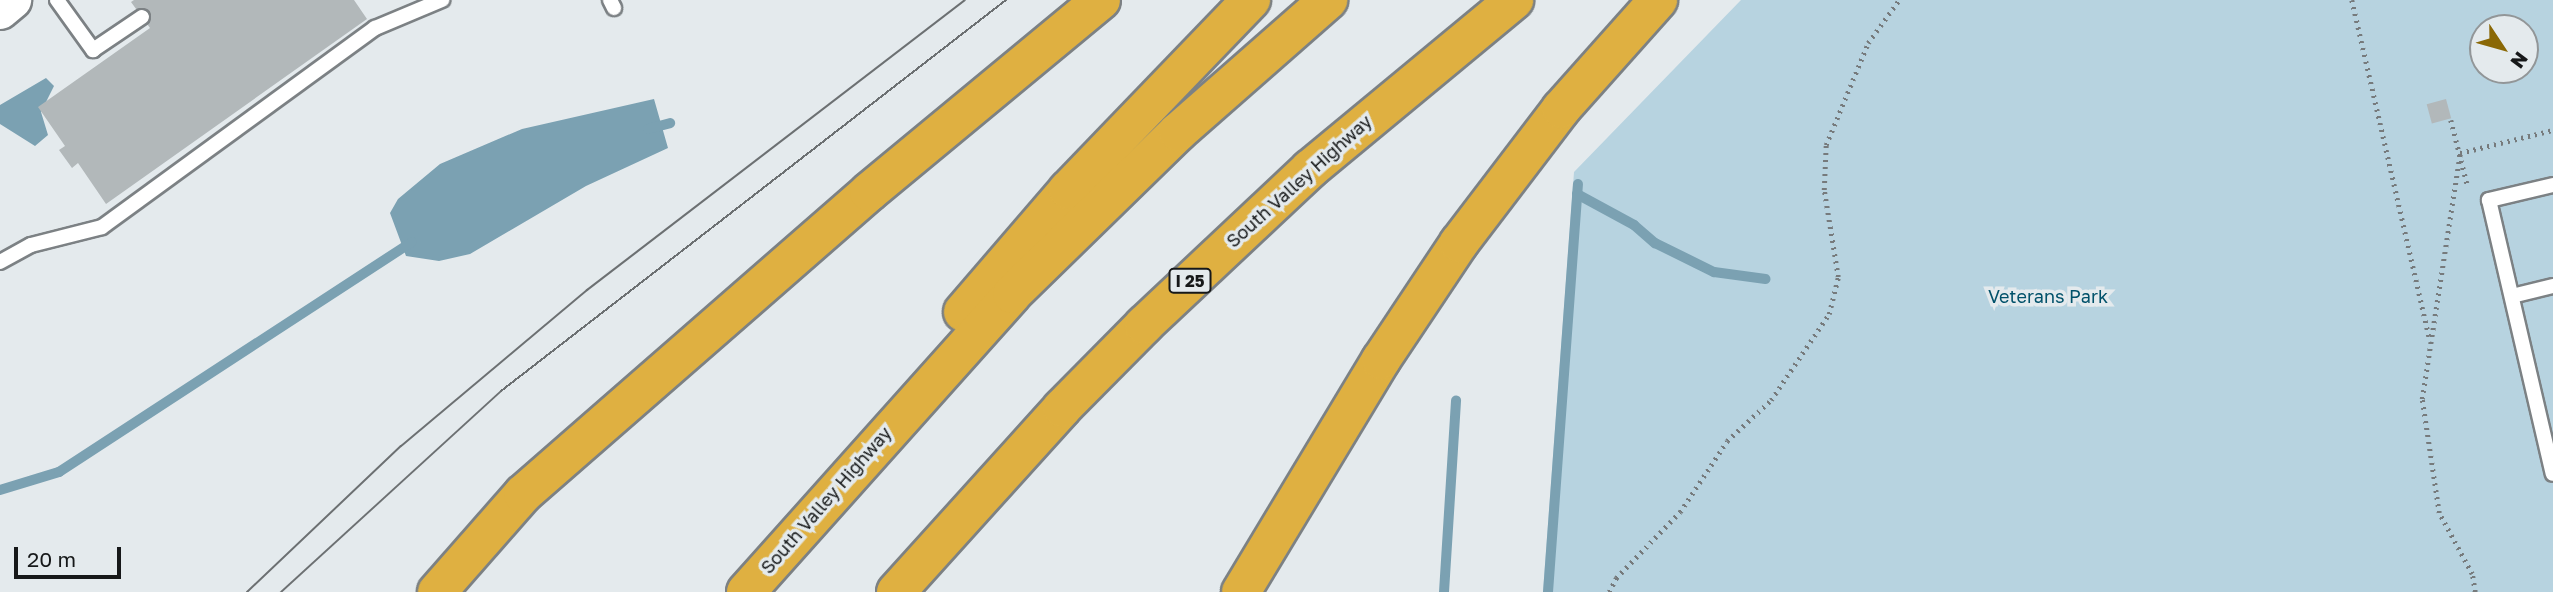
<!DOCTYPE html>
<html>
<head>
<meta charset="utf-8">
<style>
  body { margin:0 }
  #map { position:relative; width:2553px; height:592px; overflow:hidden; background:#e4eaed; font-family:"Golos Text",sans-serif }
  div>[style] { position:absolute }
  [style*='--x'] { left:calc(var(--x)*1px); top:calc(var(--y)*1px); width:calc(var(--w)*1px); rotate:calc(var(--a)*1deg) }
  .green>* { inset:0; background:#b7d3e0 }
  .water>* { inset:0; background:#7ba1b2 }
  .stream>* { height:10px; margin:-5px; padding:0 5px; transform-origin:5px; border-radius:5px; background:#7ba1b2 }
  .building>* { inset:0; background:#b2b8ba; transform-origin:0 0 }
  .path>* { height:4.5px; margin-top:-2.25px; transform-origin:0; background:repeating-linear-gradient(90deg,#767a7c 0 2px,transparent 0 7px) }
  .roads { filter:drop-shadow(2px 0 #7c8184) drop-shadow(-2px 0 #7c8184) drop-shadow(0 2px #7c8184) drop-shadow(0 -2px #7c8184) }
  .service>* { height:14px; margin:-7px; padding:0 7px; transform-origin:7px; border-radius:7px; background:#fff }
  .secondary>* { height:38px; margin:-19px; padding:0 19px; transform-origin:19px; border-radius:19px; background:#fff }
  .motorway>* { height:38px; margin:-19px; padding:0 19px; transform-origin:19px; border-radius:19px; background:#dfb041 }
  .tram>* { height:2px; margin:-1px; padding:0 1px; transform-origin:1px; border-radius:1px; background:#6c7072 }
  span { translate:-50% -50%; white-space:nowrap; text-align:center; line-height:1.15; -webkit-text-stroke:7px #e4eaed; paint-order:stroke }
  .shield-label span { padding:2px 5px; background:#e4eaed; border:2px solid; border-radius:5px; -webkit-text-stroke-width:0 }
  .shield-label { font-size:16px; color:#161819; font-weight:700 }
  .street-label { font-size:18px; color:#161819 }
  .park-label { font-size:18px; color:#01516a }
  .north { position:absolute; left:2469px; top:14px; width:70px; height:70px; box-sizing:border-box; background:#e4eaed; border:2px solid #929698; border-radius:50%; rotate:126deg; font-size:19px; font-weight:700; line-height:28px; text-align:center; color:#161819 }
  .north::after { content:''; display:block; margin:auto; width:24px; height:32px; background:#8a6806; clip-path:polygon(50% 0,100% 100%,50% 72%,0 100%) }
  .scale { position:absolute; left:14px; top:547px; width:107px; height:32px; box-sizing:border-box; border:4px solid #161819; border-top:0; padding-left:9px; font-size:21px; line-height:24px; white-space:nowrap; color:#161819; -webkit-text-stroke:5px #e4eaed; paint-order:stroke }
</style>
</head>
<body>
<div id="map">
  <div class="green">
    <div style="clip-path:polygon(evenodd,1741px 0,2553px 0,2553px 592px,1543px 592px,1574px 172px,1741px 0,2483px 28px,2525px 28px,2525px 70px,2483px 70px,2483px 28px)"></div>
  </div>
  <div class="water">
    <div style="clip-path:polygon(46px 78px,54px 86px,41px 112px,48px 135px,35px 146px,0 124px,0 105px)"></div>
    <div style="clip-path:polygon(654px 99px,668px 148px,586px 186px,470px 254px,439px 261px,406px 256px,390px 213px,398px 199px,440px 164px,522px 129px)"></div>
  </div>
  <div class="stream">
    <div style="--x:648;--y:129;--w:23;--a:-15"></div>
    <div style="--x:1577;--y:194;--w:65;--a:28.5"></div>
    <div style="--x:1634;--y:225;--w:28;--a:41"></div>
    <div style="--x:1655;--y:243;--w:66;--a:26.2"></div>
    <div style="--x:1714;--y:272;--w:52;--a:7.7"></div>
    <div style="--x:0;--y:490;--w:62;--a:-17"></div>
    <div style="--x:59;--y:472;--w:421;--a:-33.1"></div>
    <div style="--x:1444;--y:592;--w:192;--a:-86.4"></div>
    <div style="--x:1548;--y:592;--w:409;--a:-85.8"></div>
  </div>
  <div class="building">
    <div style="clip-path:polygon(134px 0,354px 0,367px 19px,106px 204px,78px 163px,72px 168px,59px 150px,65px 146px,38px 107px,150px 28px,131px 2px)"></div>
    <div style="left:2446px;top:99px;width:20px;height:20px;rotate:75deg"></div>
  </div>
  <div class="path">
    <div style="--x:2352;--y:0;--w:350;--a:77.1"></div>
    <div style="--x:2451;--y:120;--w:69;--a:75.8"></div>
    <div style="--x:1609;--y:592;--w:16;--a:-63"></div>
    <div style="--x:1616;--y:578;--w:92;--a:-45.9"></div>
    <div style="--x:1680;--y:512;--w:85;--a:-56.5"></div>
    <div style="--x:1727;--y:441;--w:60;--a:-43"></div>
    <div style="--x:1771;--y:400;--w:104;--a:-56"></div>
    <div style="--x:1829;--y:314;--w:38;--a:-76"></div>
    <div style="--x:1838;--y:277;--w:88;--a:-99.1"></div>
    <div style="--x:1824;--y:190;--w:45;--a:-87.5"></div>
    <div style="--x:1826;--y:145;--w:110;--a:-67.6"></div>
    <div style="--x:1868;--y:43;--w:53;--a:-54.2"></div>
    <div style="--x:2475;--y:592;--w:18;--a:-99"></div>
    <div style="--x:2472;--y:574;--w:69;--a:-118.4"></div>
    <div style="--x:2439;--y:513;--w:115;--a:-98.5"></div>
    <div style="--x:2422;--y:399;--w:249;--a:-81.2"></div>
    <div style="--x:2460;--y:153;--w:96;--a:-13.9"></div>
  </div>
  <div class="roads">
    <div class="service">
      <div style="--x:57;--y:0;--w:62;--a:54.2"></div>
      <div style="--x:93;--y:50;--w:59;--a:-34"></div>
      <div style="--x:610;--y:0;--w:9;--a:63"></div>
      <div style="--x:2553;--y:185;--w:66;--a:166.8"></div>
      <div style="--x:2489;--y:200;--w:281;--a:76.9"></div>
      <div style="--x:0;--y:262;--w:35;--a:-29"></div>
      <div style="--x:31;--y:245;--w:73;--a:-14.2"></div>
      <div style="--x:102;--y:227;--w:338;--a:-36.1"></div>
      <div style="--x:375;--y:28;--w:73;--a:-22.7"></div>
      <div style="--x:2512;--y:296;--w:42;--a:-13.7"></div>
    </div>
    <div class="secondary">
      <div style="--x:0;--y:10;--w:16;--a:-40"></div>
    </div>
    <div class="motorway">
      <div style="--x:963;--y:312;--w:161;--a:-49.3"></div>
      <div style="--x:1068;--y:190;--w:264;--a:-46.1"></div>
      <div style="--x:437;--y:592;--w:130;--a:-48.7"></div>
      <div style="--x:523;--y:494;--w:459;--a:-41.1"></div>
      <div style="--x:869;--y:192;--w:301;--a:-39.6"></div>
      <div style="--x:746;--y:592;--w:399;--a:-48.2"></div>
      <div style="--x:1012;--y:294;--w:232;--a:-44.3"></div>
      <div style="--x:1178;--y:132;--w:200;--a:-41.3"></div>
      <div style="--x:896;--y:592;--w:248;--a:-47.9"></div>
      <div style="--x:1062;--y:408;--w:117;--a:-45.3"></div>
      <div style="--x:1144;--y:325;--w:228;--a:-43.2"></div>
      <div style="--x:1310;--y:169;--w:265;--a:-39.6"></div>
      <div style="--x:1241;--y:592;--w:271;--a:-58.9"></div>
      <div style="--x:1381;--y:360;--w:141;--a:-56.3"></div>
      <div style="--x:1459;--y:243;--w:168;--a:-52.7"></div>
      <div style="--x:1561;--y:109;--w:146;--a:-48.3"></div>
    </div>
  </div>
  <div class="tram">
    <div style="--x:247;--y:592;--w:212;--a:-43.5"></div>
    <div style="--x:401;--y:446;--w:243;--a:-40"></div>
    <div style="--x:587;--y:290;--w:476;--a:-37.5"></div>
    <div style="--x:281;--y:592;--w:298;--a:-42.4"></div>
    <div style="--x:501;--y:391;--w:639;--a:-37.75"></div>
  </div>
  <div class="shield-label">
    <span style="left:1190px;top:281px">I 25</span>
  </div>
  <div class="street-label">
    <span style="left:1299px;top:181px;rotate:-42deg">South Valley Highway</span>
    <span style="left:826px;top:500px;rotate:-49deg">South Valley Highway</span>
  </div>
  <div class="park-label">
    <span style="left:2048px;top:296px">Veterans Park</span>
  </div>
  <div class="north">N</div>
  <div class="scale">20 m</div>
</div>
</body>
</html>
